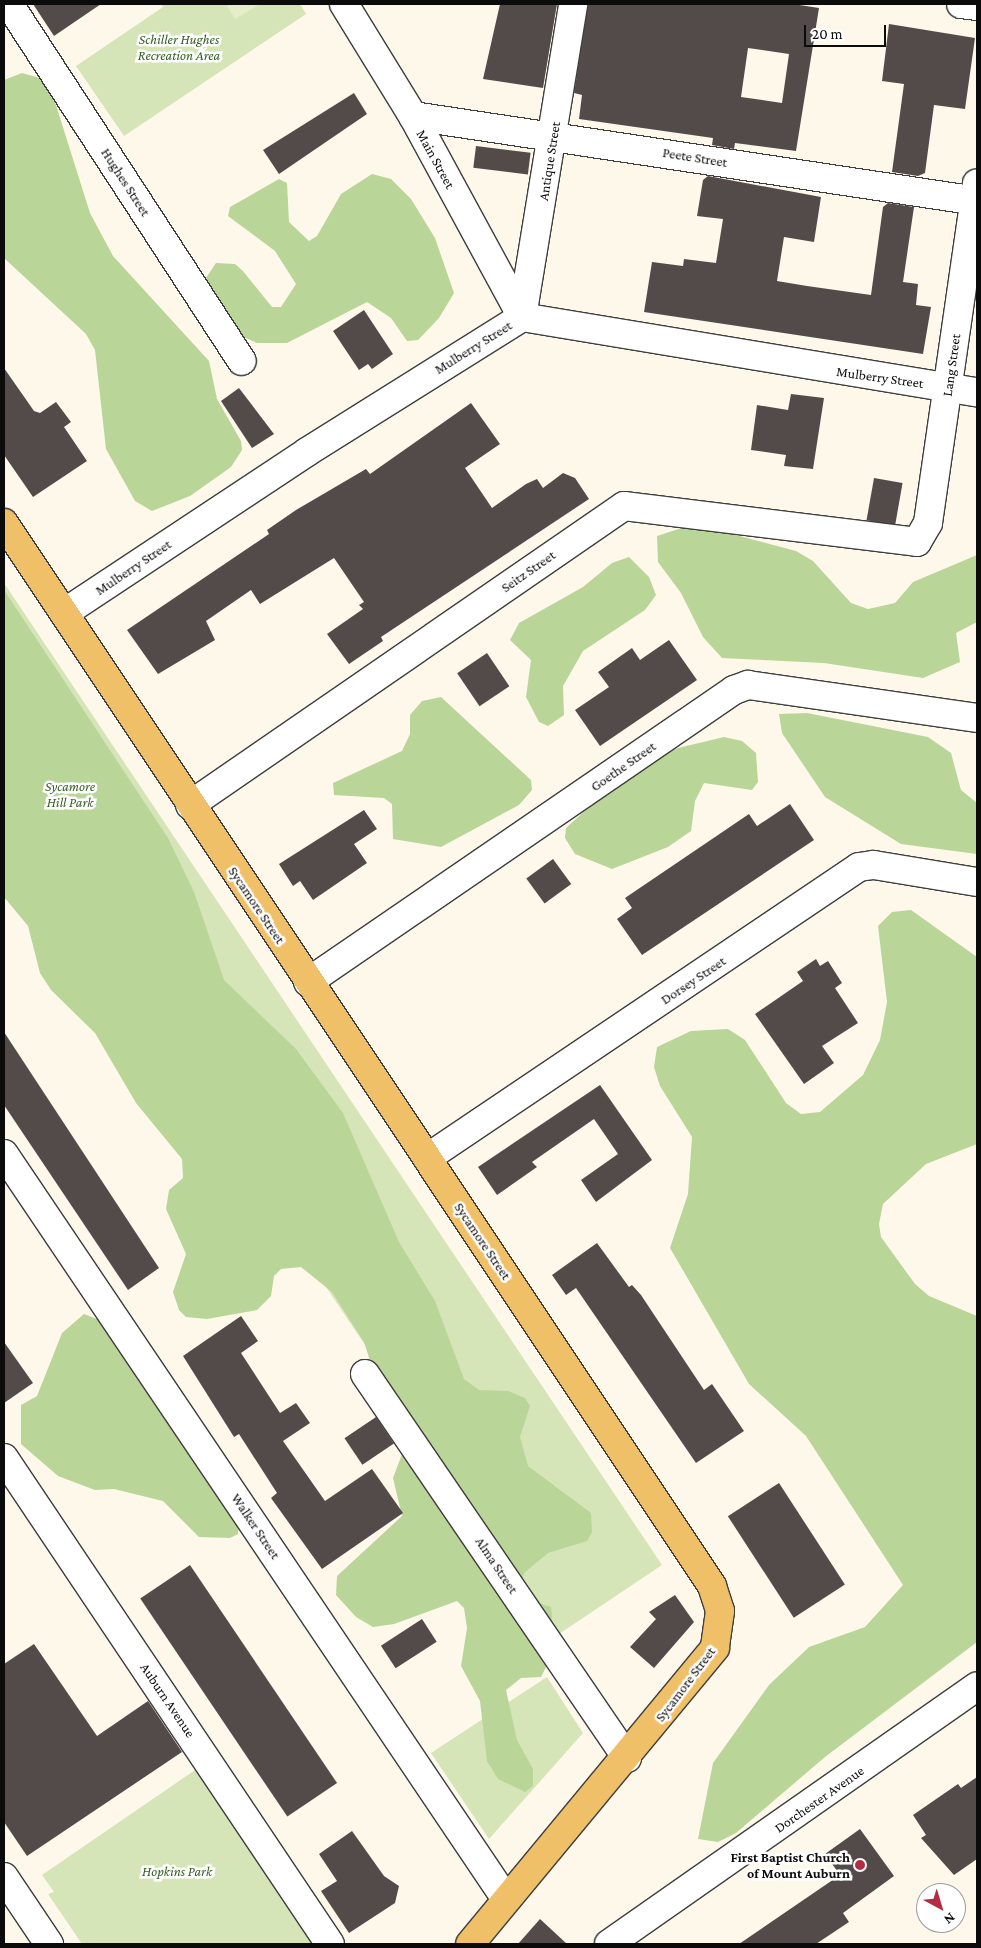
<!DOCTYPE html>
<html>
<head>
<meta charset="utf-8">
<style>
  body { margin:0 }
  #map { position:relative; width:981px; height:1948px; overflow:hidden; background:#fef8eb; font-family:"Crimson Pro",serif }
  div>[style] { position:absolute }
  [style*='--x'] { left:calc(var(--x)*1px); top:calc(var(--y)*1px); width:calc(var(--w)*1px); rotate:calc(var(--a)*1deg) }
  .green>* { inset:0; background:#d5e5b7 }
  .forest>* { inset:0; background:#bad598 }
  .pitch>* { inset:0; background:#e5edc9 }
  .building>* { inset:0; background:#534b49; transform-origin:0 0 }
  .roads { filter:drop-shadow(1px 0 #3e3e3e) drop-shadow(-1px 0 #3e3e3e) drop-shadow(0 1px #3e3e3e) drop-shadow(0 -1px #3e3e3e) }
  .minor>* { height:28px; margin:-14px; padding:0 14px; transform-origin:14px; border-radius:14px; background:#fff }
  .major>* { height:28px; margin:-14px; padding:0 14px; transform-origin:14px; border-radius:14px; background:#f0c069 }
  .dots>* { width:14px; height:14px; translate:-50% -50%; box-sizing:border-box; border:2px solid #fff; border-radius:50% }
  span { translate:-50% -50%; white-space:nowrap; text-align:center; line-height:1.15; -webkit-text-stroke:5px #fff; paint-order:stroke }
  .park-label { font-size:14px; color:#345e21; font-style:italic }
  .street-label { font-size:14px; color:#0b0b0b }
  .poi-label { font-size:14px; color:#0b0b0b; font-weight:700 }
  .right { translate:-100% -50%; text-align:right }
  .frame { position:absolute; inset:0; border:5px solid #0b0b0b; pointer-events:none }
  .north { position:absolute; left:916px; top:1883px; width:50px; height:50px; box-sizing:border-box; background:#fff; border:1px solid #9d9d9d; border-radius:50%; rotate:141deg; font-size:14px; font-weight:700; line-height:20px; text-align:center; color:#0b0b0b }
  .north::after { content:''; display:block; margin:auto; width:18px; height:22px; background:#b22d42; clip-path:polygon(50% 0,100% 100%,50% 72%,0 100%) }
  .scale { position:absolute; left:804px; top:25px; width:82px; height:22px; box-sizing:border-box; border:2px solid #0b0b0b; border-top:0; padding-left:6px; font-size:15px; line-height:18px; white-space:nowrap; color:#0b0b0b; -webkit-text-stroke:4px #fff; paint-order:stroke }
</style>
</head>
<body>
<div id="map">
  <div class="green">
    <div style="clip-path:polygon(161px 4px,300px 4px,306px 14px,124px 136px,76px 66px,163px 7px)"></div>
    <div style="clip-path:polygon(4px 583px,662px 1565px,559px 1634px,4px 807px)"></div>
    <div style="clip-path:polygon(547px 1677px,583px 1733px,489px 1839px,431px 1753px)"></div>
    <div style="clip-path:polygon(198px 1768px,316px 1944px,82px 1944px,48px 1894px,54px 1892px,42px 1875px)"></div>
  </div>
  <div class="forest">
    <div style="clip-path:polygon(22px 73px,40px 78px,55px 102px,90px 213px,113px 256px,209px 361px,217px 399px,241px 441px,242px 450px,231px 467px,190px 496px,152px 511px,135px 501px,106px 449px,95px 350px,86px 334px,4px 258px,4px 80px)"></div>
    <div style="clip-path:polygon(372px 174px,391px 179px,411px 199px,435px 238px,454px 293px,439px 318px,418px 340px,407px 341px,391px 318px,367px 302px,287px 343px,257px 343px,239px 335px,208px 288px,206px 278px,216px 263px,235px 264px,243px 271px,272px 307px,281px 307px,296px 284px,275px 251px,228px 216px,230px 207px,279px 179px,287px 183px,289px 222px,309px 241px,317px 236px,341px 194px)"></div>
    <div style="clip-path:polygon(694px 524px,796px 551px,813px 561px,851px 603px,868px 609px,895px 603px,913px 582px,977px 555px,977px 622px,956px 633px,960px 662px,923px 678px,824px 663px,722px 658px,703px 637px,681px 593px,658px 562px,657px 536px)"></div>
    <div style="clip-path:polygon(629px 557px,649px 577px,656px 595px,645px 610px,583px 651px,563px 686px,564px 715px,548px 726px,539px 722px,526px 697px,531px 660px,510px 640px,519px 623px,583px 587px,612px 563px)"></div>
    <div style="clip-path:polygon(4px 590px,168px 838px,194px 892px,224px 980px,296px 1049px,343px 1113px,399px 1242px,435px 1301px,464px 1379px,479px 1390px,508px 1391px,525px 1398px,530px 1406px,520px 1437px,528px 1466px,591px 1513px,592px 1532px,587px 1541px,548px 1553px,524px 1573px,522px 1582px,541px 1604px,551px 1607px,552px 1617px,542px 1648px,546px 1667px,541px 1677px,521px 1678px,506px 1690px,517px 1740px,533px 1769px,533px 1786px,525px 1792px,498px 1779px,487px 1761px,480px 1701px,461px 1666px,467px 1628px,464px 1608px,457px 1601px,394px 1624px,373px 1627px,356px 1617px,336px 1595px,337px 1576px,402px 1516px,393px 1478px,407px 1441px,379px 1389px,364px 1342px,332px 1292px,301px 1267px,281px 1269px,274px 1276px,271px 1296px,257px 1310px,207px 1319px,186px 1317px,179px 1310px,173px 1292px,186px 1254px,166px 1209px,169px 1190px,183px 1178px,182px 1159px,136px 1103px,95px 1033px,51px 990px,40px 973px,28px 926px,4px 897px)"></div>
    <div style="clip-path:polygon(441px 697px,531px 780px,532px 790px,519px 805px,441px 847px,393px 839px,392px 804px,384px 798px,334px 795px,333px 783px,402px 751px,410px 734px,410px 715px,422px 701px)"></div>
    <div style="clip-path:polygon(807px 713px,928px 737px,951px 753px,961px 790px,977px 803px,977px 854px,901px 844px,825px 797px,782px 733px,779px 714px)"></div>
    <div style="clip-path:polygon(724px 737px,742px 741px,756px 753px,758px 782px,752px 790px,704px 783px,695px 801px,691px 831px,668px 847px,612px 869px,575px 854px,565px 838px,566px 828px,627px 772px,678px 748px)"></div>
    <div style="clip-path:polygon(911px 910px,977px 957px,977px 1144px,926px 1164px,883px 1204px,879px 1224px,881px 1237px,915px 1284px,929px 1296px,977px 1316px,977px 1642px,825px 1757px,736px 1833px,718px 1842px,698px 1839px,713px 1763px,769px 1685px,809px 1647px,865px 1627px,903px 1585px,806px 1436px,749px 1384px,670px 1248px,688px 1194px,692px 1137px,660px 1086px,654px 1067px,657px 1047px,691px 1031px,728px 1029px,745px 1040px,786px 1103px,801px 1114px,820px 1112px,863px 1075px,880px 1040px,887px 1002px,878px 926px,892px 912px)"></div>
    <div style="clip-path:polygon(84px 1314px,102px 1321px,239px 1524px,238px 1534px,230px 1538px,199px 1537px,163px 1501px,114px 1489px,95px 1490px,58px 1476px,21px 1444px,21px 1405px,37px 1396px,62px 1333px)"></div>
  </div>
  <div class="pitch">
    <div style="clip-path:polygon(226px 4px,260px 4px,235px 19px)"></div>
  </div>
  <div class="building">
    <div style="clip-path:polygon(33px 4px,101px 4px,54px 36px)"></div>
    <div style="clip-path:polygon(500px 4px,557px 4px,543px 88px,483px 79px)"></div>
    <div style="clip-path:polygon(evenodd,588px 4px,793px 4px,819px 8px,796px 151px,735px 143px,734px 149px,712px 145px,713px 138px,579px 119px,582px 95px,574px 93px,588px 4px,748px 48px,789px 54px,782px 103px,741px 97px,748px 48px)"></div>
    <div style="clip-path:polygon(889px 24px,975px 38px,965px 109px,934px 105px,925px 173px,918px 176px,892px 172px,904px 84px,882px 81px)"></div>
    <div style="clip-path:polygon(354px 93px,367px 114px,279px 174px,263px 150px)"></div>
    <div style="left:476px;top:146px;width:55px;height:22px;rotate:7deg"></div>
    <div style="clip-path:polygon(708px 176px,821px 197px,814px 242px,784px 237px,777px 281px,807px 286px,871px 295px,883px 207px,888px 203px,914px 207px,903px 282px,918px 284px,916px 305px,931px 307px,923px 354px,644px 312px,652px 262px,683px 266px,684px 259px,716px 263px,723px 219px,697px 216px,703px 180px)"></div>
    <div style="clip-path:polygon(364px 310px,393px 354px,372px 369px,368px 364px,359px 370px,333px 331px)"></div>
    <div style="clip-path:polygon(4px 368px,34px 411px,40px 413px,56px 402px,71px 422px,64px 427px,87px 461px,33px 497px,4px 455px)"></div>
    <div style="clip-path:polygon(239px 388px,274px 434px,252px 448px,221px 401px)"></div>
    <div style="clip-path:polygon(791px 394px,824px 398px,813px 469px,784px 466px,786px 455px,751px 450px,757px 405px,788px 410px)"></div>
    <div style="clip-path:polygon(471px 403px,500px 444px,465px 468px,492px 508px,526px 484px,537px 479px,543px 488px,563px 473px,575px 478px,589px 499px,381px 637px,383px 641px,349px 664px,327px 634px,363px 609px,359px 605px,364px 602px,334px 558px,260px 604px,251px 590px,206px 621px,215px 640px,158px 674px,127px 630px,269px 534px,267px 530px,296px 510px,366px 469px,370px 474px)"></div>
    <div style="left:874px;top:478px;width:29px;height:43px;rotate:10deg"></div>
    <div style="clip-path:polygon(669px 640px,697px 680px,600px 746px,575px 710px,609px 687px,598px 672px,632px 648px,640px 660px)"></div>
    <div style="left:487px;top:653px;width:40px;height:36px;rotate:56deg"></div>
    <div style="clip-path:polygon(790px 804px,814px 840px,642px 955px,617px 919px,632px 908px,625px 898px,749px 814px,757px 826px)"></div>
    <div style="clip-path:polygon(364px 810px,377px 829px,354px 844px,367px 863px,313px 900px,300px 881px,293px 886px,279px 864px)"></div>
    <div style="left:553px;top:859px;width:31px;height:33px;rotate:54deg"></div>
    <div style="clip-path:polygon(816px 959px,820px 966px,828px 961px,842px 983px,835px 988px,858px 1023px,822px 1046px,834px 1063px,804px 1084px,755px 1014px,803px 981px,797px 972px)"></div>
    <div style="clip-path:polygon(4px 1032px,159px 1268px,128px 1290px,4px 1105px)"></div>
    <div style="clip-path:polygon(600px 1085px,652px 1160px,596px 1202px,581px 1180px,618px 1154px,594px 1119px,532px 1162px,537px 1167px,497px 1195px,478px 1167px)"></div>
    <div style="clip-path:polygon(597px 1243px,629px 1287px,632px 1285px,641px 1295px,704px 1390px,712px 1384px,744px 1431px,696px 1463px,576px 1288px,566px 1295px,552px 1275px)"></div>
    <div style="clip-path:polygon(241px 1316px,258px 1341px,241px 1353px,280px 1413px,296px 1403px,310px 1423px,283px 1441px,325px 1501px,372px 1469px,403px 1513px,322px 1569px,271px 1498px,277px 1493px,239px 1434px,234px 1437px,183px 1356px)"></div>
    <div style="clip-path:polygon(4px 1342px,33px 1383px,4px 1403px)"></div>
    <div style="left:376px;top:1417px;width:32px;height:38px;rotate:56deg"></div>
    <div style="left:779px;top:1483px;width:121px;height:61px;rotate:57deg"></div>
    <div style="left:190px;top:1565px;width:263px;height:60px;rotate:56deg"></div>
    <div style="clip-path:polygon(675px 1595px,694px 1622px,654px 1668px,630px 1647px,656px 1619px,649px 1612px)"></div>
    <div style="left:422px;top:1619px;width:27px;height:49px;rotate:57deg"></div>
    <div style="clip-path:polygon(34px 1644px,97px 1736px,148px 1701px,182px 1752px,27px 1856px,4px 1822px,4px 1664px)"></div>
    <div style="clip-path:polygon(977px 1777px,977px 1859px,954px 1875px,921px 1838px,926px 1835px,913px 1815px,958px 1784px,961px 1788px)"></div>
    <div style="clip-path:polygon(860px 1829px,894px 1876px,843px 1913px,849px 1922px,816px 1944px,739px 1944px,840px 1875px,825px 1854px)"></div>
    <div style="clip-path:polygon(352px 1831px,384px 1876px,399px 1886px,395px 1903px,349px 1933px,321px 1891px,337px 1881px,319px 1854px)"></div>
    <div style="clip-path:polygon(540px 1919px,567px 1944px,518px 1944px)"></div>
  </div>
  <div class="roads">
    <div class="minor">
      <div style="--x:9;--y:4;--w:426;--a:56.9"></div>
      <div style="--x:344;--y:4;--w:132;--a:58.4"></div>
      <div style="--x:413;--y:116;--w:229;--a:61.5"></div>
      <div style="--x:961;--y:4;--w:16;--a:7"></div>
      <div style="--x:413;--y:116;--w:570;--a:8.57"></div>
      <div style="--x:522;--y:317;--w:317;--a:-80.7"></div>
      <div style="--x:64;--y:613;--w:291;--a:-33.5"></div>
      <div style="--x:307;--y:452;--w:254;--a:-32.1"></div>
      <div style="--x:522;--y:317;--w:461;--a:9.4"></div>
      <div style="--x:190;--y:805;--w:527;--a:-34.56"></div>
      <div style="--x:624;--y:506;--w:295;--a:7"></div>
      <div style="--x:917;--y:542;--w:22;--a:-60"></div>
      <div style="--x:928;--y:523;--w:343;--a:-81.8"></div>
      <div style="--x:308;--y:982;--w:516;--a:-34.43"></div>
      <div style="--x:734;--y:690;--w:15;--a:-20"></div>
      <div style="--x:748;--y:685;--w:231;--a:8.2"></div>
      <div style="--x:4;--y:1154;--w:898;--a:56.03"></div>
      <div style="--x:427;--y:1158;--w:521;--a:-33.96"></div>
      <div style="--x:859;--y:867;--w:15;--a:-8"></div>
      <div style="--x:874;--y:865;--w:104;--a:9.4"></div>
      <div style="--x:365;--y:1374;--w:465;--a:55.7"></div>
      <div style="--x:4;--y:1458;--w:585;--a:56.15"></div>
      <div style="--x:4;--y:1877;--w:81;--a:56.1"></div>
      <div style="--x:609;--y:1944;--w:449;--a:-35"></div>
    </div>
    <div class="major">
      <div style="--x:4;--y:523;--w:1277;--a:56.33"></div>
      <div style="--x:712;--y:1586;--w:26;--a:72"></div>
      <div style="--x:720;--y:1611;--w:37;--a:98"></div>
      <div style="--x:715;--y:1648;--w:384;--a:129.6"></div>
    </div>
  </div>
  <div class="dots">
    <div style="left:860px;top:1865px;background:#b22d42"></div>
  </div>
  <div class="park-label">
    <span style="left:179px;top:47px">Schiller Hughes<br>Recreation Area</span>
    <span style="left:70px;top:794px">Sycamore<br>Hill Park</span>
    <span style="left:177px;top:1871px">Hopkins Park</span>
  </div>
  <div class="street-label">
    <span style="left:695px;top:157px;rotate:9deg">Peete Street</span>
    <span style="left:436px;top:159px;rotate:61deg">Main Street</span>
    <span style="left:549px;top:161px;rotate:-81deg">Antique Street</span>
    <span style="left:126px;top:182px;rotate:57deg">Hughes Street</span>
    <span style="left:473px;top:347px;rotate:-32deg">Mulberry Street</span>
    <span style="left:951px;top:365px;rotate:-82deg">Lang Street</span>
    <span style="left:880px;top:377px;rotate:8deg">Mulberry Street</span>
    <span style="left:133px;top:567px;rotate:-34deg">Mulberry Street</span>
    <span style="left:528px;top:571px;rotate:-35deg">Seitz Street</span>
    <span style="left:623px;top:766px;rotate:-35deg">Goethe Street</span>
    <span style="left:257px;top:905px;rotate:56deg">Sycamore Street</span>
    <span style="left:693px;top:980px;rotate:-34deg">Dorsey Street</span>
    <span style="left:483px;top:1241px;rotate:56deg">Sycamore Street</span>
    <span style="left:256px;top:1526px;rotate:56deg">Walker Street</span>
    <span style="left:497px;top:1565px;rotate:56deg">Alma Street</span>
    <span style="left:685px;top:1684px;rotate:-53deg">Sycamore Street</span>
    <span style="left:168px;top:1700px;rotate:56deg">Auburn Avenue</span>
    <span style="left:819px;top:1799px;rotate:-35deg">Dorchester Avenue</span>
  </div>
  <div class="poi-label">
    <span class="right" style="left:850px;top:1865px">First Baptist Church<br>of Mount Auburn</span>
  </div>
  <div class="frame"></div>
  <div class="north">N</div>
  <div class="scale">20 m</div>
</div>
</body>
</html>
